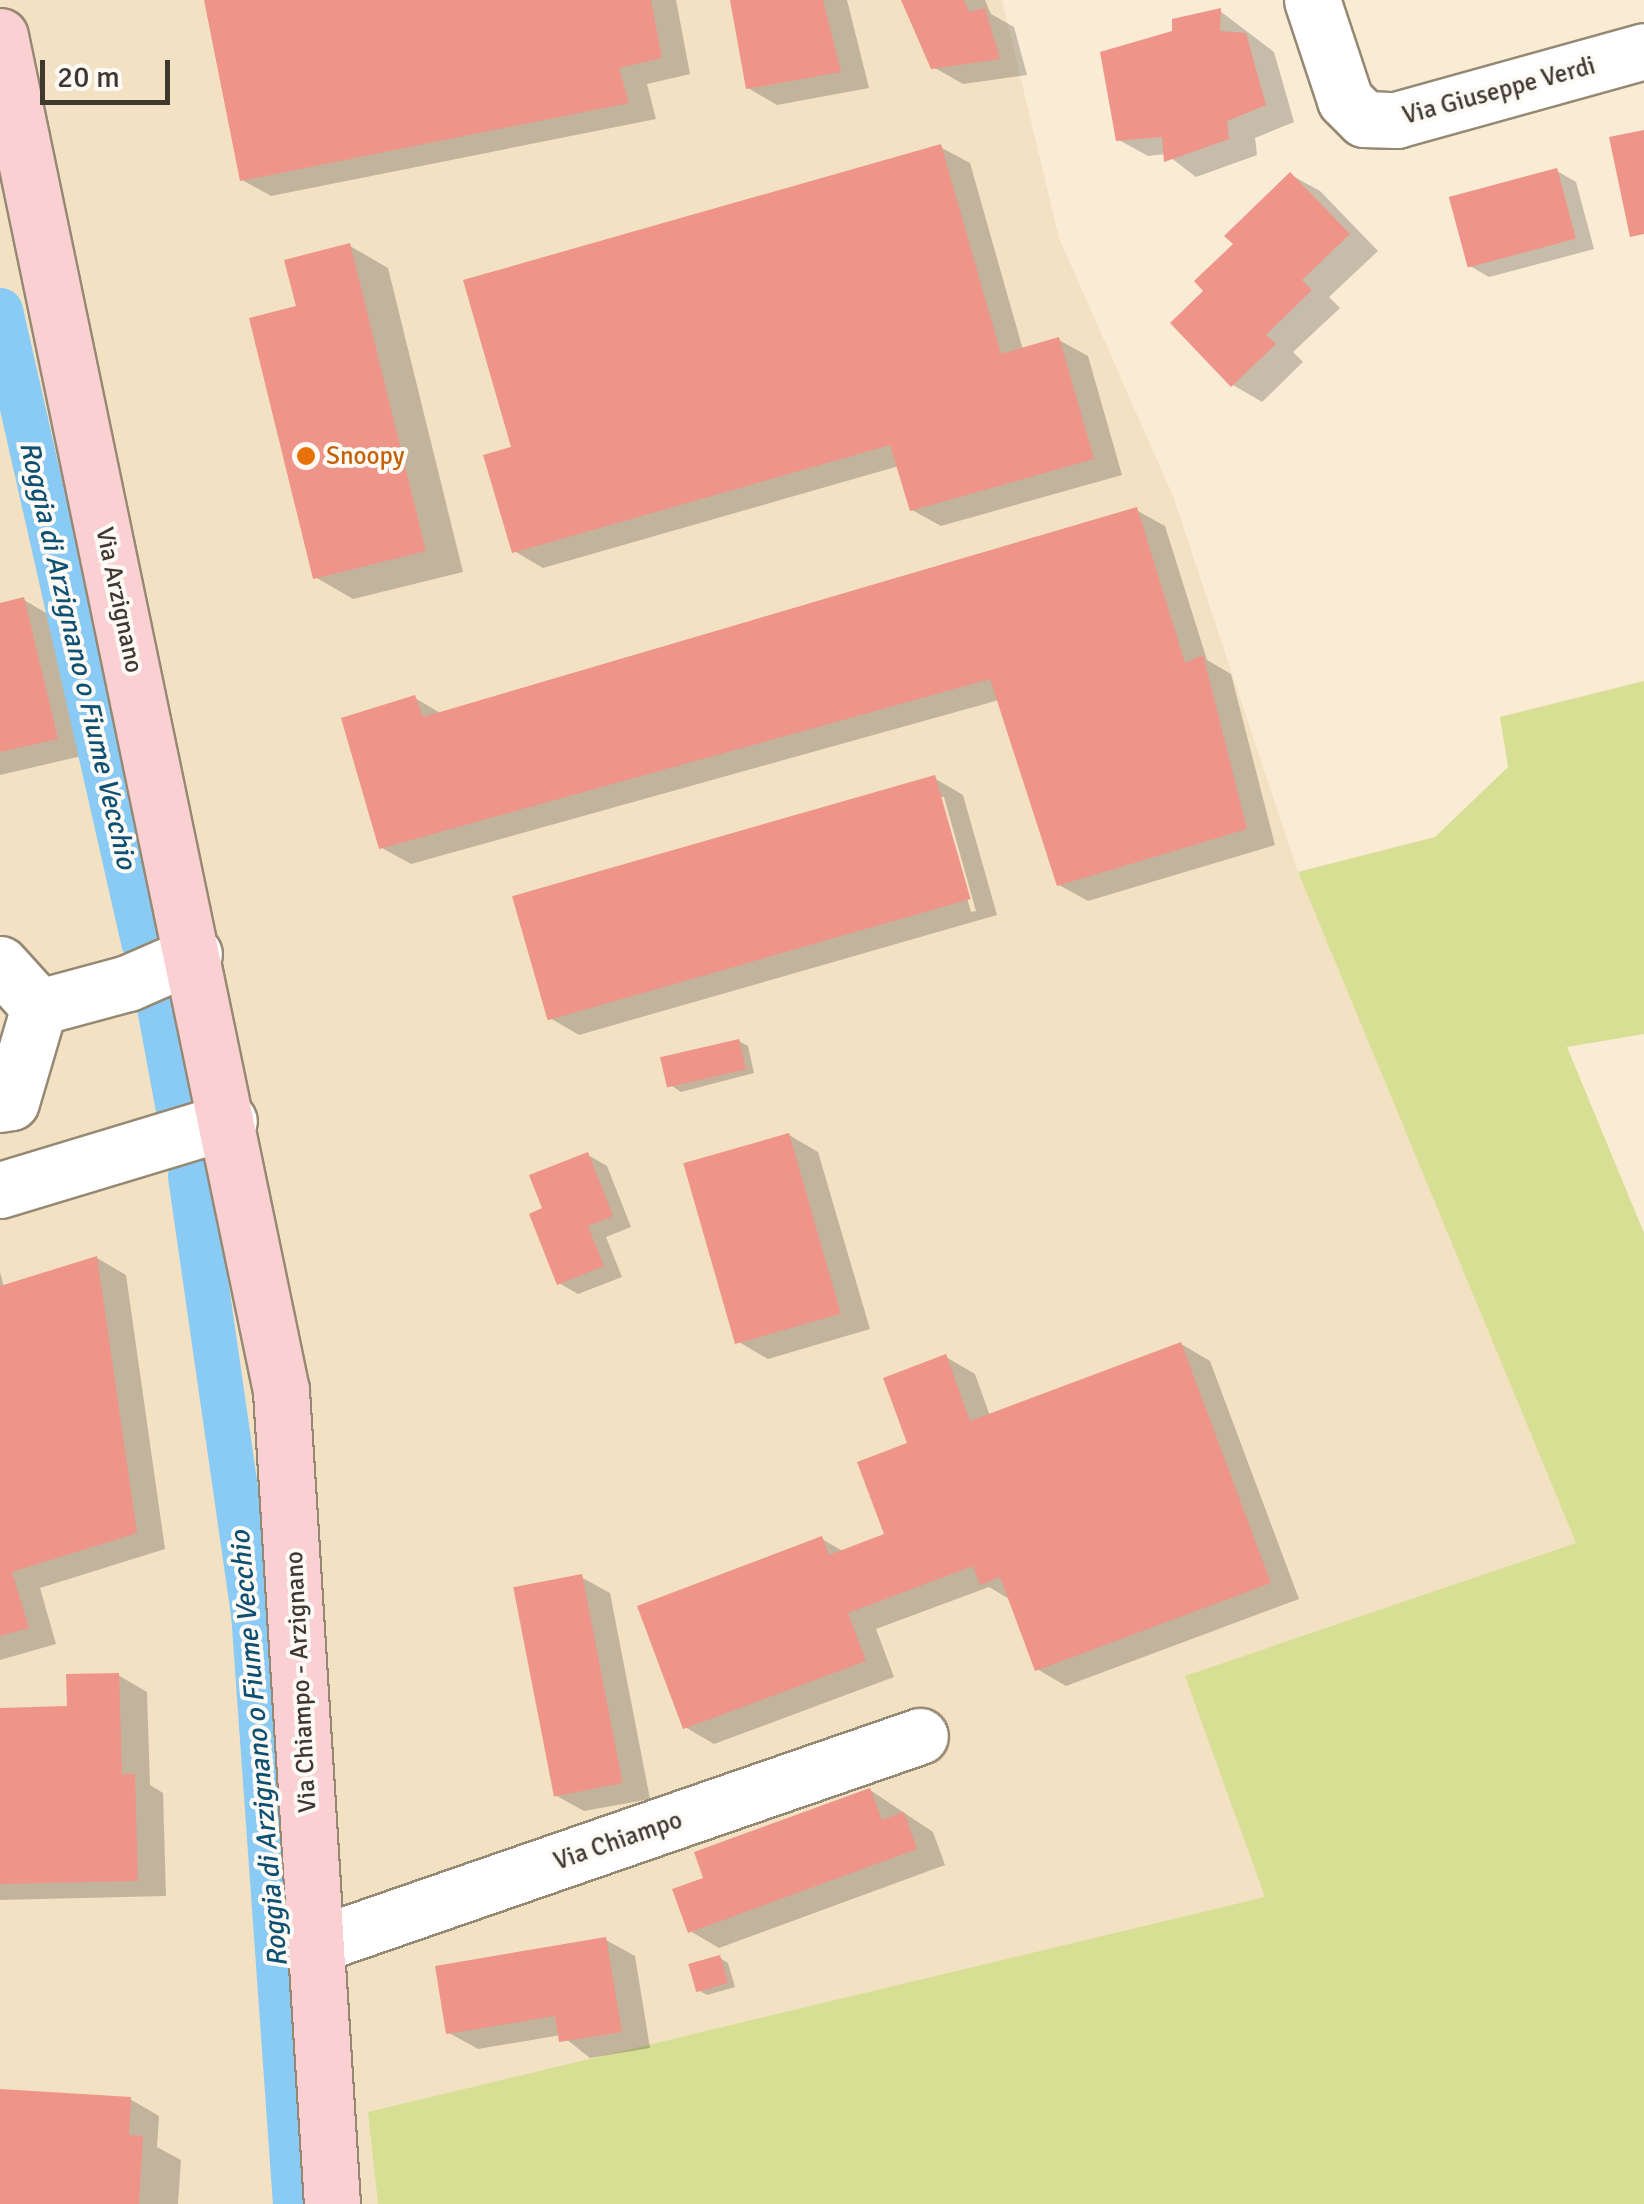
<!DOCTYPE html>
<html>
<head>
<meta charset="utf-8">
<style>
  body { margin:0 }
  #map { position:relative; width:1644px; height:2204px; overflow:hidden; background:#f9ebd4; font-family:Signika,sans-serif }
  div>[style] { position:absolute }
  [style*='--x'] { left:calc(var(--x)*1px); top:calc(var(--y)*1px); width:calc(var(--w)*1px); rotate:calc(var(--a)*1deg) }
  .built>* { inset:0; background:#f3e1c3 }
  .green>* { inset:0; background:#d6df93 }
  .shadow>* { inset:0; background:#0003 }
  .canal>* { height:45px; margin:-22.5px; padding:0 22.5px; transform-origin:22.5px; border-radius:22.5px; background:#8acbf5 }
  .building>* { inset:0; background:#ee9488; transform-origin:0 0 }
  .roads { filter:drop-shadow(2px 0 #968974) drop-shadow(-2px 0 #968974) drop-shadow(0 2px #968974) drop-shadow(0 -2px #968974) }
  .minor>* { height:55px; margin:-27.5px; padding:0 27.5px; transform-origin:27.5px; border-radius:27.5px; background:#fff }
  .major>* { height:55px; margin:-27.5px; padding:0 27.5px; transform-origin:27.5px; border-radius:27.5px; background:#fbd0d3 }
  .dots>* { width:28px; height:28px; translate:-50% -50%; box-sizing:border-box; border:5px solid #fdfaf5; border-radius:50% }
  span { translate:-50% -50%; white-space:nowrap; text-align:center; line-height:1.15; -webkit-text-stroke:8px #fdfaf5; paint-order:stroke }
  .street-label { font-size:25px; color:#3e382f }
  .food-label { font-size:25px; color:#c56008 }
  .left { translate:0 -50%; text-align:left }
  .water-label { font-size:28px; color:#0d5072; font-style:italic }
  .scale { position:absolute; left:40px; top:60px; width:130px; height:45px; box-sizing:border-box; border:5px solid #3e382f; border-top:0; padding-left:12px; font-size:30px; line-height:35px; white-space:nowrap; color:#3e382f; -webkit-text-stroke:8px #fdfaf5; paint-order:stroke }
</style>
</head>
<body>
<div id="map">
  <div class="built">
    <div style="clip-path:polygon(0 0,1002px 0,1059px 238px,1173px 496px,1298px 872px,1576px 1543px,1186px 1676px,1266px 1897px,369px 2112px,378px 2204px,0 2204px)"></div>
  </div>
  <div class="green">
    <div style="clip-path:polygon(1644px 681px,1644px 1034px,1567px 1047px,1644px 1233px,1644px 2204px,378px 2204px,368px 2112px,1265px 1897px,1185px 1676px,1576px 1543px,1298px 872px,1435px 837px,1508px 767px,1500px 717px)"></div>
  </div>
  <div class="shadow">
    <div style="clip-path:polygon(206px 0,676px 0,690px 74px,647px 84px,656px 119px,271px 196px,242px 180px)"></div>
    <div style="clip-path:polygon(733px 0,847px 0,869px 88px,777px 105px,748px 88px)"></div>
    <div style="clip-path:polygon(904px 0,985px 0,991px 14px,1014px 27px,1027px 75px,963px 84px,933px 67px)"></div>
    <div style="clip-path:polygon(1220px 11px,1274px 52px,1294px 122px,1255px 138px,1257px 155px,1196px 177px,1166px 154px,1148px 156px,1119px 140px,1175px 33px)"></div>
    <div style="clip-path:polygon(940px 147px,970px 163px,1023px 350px,1059px 340px,1088px 356px,1122px 475px,941px 526px,912px 510px,899px 466px,543px 568px,514px 551px,514px 448px)"></div>
    <div style="clip-path:polygon(1557px 171px,1576px 182px,1594px 249px,1489px 277px,1470px 266px)"></div>
    <div style="clip-path:polygon(1291px 175px,1320px 191px,1378px 251px,1329px 297px,1340px 308px,1293px 352px,1303px 362px,1262px 402px,1233px 385px,1206px 291px)"></div>
    <div style="clip-path:polygon(350px 246px,388px 268px,463px 572px,353px 599px,315px 577px,299px 308px)"></div>
    <div style="clip-path:polygon(1136px 510px,1165px 526px,1207px 660px,1231px 674px,1275px 845px,1088px 901px,1059px 885px,999px 700px,411px 864px,382px 848px,415px 698px,442px 714px)"></div>
    <div style="clip-path:polygon(24px 600px,53px 617px,86px 755px,0 775px,0 606px)"></div>
    <div style="clip-path:polygon(evenodd,934px 778px,963px 795px,997px 915px,579px 1035px,550px 1018px,934px 778px,938px 797px,944px 797px,976px 911px,971px 912px,938px 797px)"></div>
    <div style="clip-path:polygon(739px 1041px,748px 1046px,754px 1073px,681px 1092px,672px 1086px)"></div>
    <div style="clip-path:polygon(789px 1135px,818px 1152px,870px 1329px,768px 1359px,739px 1342px)"></div>
    <div style="clip-path:polygon(588px 1155px,607px 1166px,631px 1227px,606px 1237px,622px 1277px,578px 1294px,559px 1283px,546px 1209px)"></div>
    <div style="clip-path:polygon(97px 1258px,126px 1275px,165px 1549px,40px 1588px,56px 1644px,0 1660px,0 1272px,4px 1287px)"></div>
    <div style="clip-path:polygon(1181px 1344px,1210px 1361px,1299px 1599px,1066px 1686px,1037px 1669px,1011px 1600px,989px 1587px,876px 1629px,894px 1677px,714px 1744px,685px 1727px,822px 1539px,844px 1552px,888px 1536px,911px 1444px,946px 1357px,975px 1374px,990px 1416px)"></div>
    <div style="clip-path:polygon(581px 1577px,610px 1593px,650px 1799px,584px 1811px,555px 1795px)"></div>
    <div style="clip-path:polygon(118px 1675px,147px 1692px,150px 1785px,163px 1793px,166px 1896px,0 1900px,0 1710px,70px 1709px)"></div>
    <div style="clip-path:polygon(870px 1790px,933px 1832px,945px 1865px,719px 1948px,690px 1931px,706px 1879px)"></div>
    <div style="clip-path:polygon(606px 1940px,635px 1956px,650px 2048px,590px 2058px,561px 2035px,478px 2049px,449px 2033px)"></div>
    <div style="clip-path:polygon(720px 1958px,728px 1963px,735px 1987px,707px 1995px,698px 1990px)"></div>
    <div style="clip-path:polygon(0 2092px,130px 2099px,159px 2116px,157px 2147px,181px 2160px,178px 2204px,0 2204px)"></div>
  </div>
  <div class="canal">
    <div style="--x:0;--y:310;--w:647;--a:77.23"></div>
    <div style="--x:159;--y:1007;--w:105;--a:79.5"></div>
    <div style="--x:190;--y:1176;--w:441;--a:81.8"></div>
    <div style="--x:253;--y:1612;--w:593;--a:85.94"></div>
  </div>
  <div class="building">
    <div style="clip-path:polygon(204px 0,651px 0,662px 58px,619px 68px,629px 103px,240px 181px)"></div>
    <div style="clip-path:polygon(730px 0,823px 0,841px 72px,746px 89px)"></div>
    <div style="clip-path:polygon(901px 0,964px 0,969px 12px,985px 8px,1000px 59px,931px 69px)"></div>
    <div style="clip-path:polygon(1221px 8px,1220px 31px,1246px 33px,1266px 105px,1227px 121px,1229px 139px,1164px 162px,1162px 137px,1116px 141px,1100px 52px,1172px 31px,1172px 19px)"></div>
    <div style="clip-path:polygon(1644px 130px,1644px 234px,1630px 237px,1609px 137px)"></div>
    <div style="clip-path:polygon(941px 144px,1001px 354px,1059px 337px,1094px 459px,910px 511px,890px 445px,512px 553px,483px 455px,511px 447px,463px 280px)"></div>
    <div style="left:1557px;top:168px;width:73px;height:112px;rotate:75deg"></div>
    <div style="clip-path:polygon(1290px 172px,1350px 234px,1302px 280px,1312px 290px,1266px 335px,1276px 344px,1231px 387px,1170px 323px,1203px 291px,1194px 281px,1233px 244px,1224px 236px)"></div>
    <div style="clip-path:polygon(350px 243px,426px 551px,313px 579px,249px 318px,296px 306px,284px 260px)"></div>
    <div style="clip-path:polygon(1137px 507px,1185px 663px,1203px 655px,1247px 829px,1057px 886px,990px 679px,379px 849px,341px 718px,415px 695px,423px 717px)"></div>
    <div style="clip-path:polygon(24px 597px,58px 739px,0 752px,0 603px)"></div>
    <div style="left:935px;top:775px;width:129px;height:440px;rotate:74deg"></div>
    <div style="left:739px;top:1039px;width:31px;height:81px;rotate:77deg"></div>
    <div style="left:789px;top:1133px;width:188px;height:110px;rotate:74deg"></div>
    <div style="clip-path:polygon(588px 1152px,613px 1216px,588px 1226px,604px 1266px,557px 1285px,529px 1214px,542px 1208px,529px 1175px)"></div>
    <div style="clip-path:polygon(97px 1256px,137px 1533px,12px 1572px,29px 1628px,0 1636px,0 1286px)"></div>
    <div style="clip-path:polygon(1181px 1342px,1271px 1583px,1035px 1671px,1000px 1577px,980px 1585px,973px 1566px,848px 1613px,866px 1661px,683px 1729px,637px 1606px,822px 1536px,829px 1555px,884px 1534px,857px 1462px,907px 1443px,883px 1378px,946px 1354px,970px 1421px)"></div>
    <div style="left:582px;top:1574px;width:213px;height:70px;rotate:79deg"></div>
    <div style="clip-path:polygon(119px 1673px,122px 1774px,135px 1774px,138px 1881px,0 1884px,0 1708px,67px 1706px,66px 1674px)"></div>
    <div style="clip-path:polygon(870px 1788px,882px 1820px,904px 1812px,917px 1849px,688px 1933px,672px 1889px,703px 1878px,694px 1852px)"></div>
    <div style="clip-path:polygon(606px 1937px,622px 2032px,559px 2042px,555px 2016px,446px 2034px,435px 1966px)"></div>
    <div style="left:720px;top:1955px;width:29px;height:33px;rotate:74deg"></div>
    <div style="clip-path:polygon(0 2089px,131px 2097px,129px 2135px,143px 2136px,139px 2204px,0 2204px)"></div>
  </div>
  <div class="roads">
    <div class="minor">
      <div style="--x:1312;--y:0;--w:105;--a:71.7"></div>
      <div style="--x:1345;--y:100;--w:27;--a:45"></div>
      <div style="--x:1364;--y:119;--w:32;--a:2"></div>
      <div style="--x:1396;--y:120;--w:257;--a:-15.5"></div>
      <div style="--x:0;--y:964;--w:58;--a:47.8"></div>
      <div style="--x:39;--y:1007;--w:92;--a:-15.1"></div>
      <div style="--x:128;--y:983;--w:72;--a:-23.7"></div>
      <div style="--x:0;--y:1104;--w:11;--a:-10"></div>
      <div style="--x:11;--y:1102;--w:99;--a:-73.6"></div>
      <div style="--x:0;--y:1190;--w:239;--a:-16.8"></div>
      <div style="--x:316;--y:1945;--w:639;--a:-19.09"></div>
    </div>
    <div class="major">
      <div style="--x:0;--y:36;--w:1384;--a:78.28"></div>
      <div style="--x:281;--y:1391;--w:815;--a:86.41"></div>
    </div>
  </div>
  <div class="dots">
    <div style="left:306px;top:456px;background:#e8710a"></div>
  </div>
  <div class="street-label">
    <span style="left:1499px;top:91px;rotate:-15deg">Via Giuseppe Verdi</span>
    <span style="left:119px;top:600px;rotate:78deg">Via Arzignano</span>
    <span style="left:301px;top:1682px;rotate:-93deg">Via Chiampo - Arzignano</span>
    <span style="left:618px;top:1841px;rotate:-19deg">Via Chiampo</span>
  </div>
  <div class="food-label">
    <span class="left" style="left:326px;top:456px">Snoopy</span>
  </div>
  <div class="water-label">
    <span style="left:78px;top:655px;rotate:77deg">Roggia di Arzignano o Fiume Vecchio</span>
    <span style="left:259px;top:1749px;rotate:-95deg">Roggia di Arzignano o Fiume Vecchio</span>
  </div>
  <div class="scale">20 m</div>
</div>
</body>
</html>
